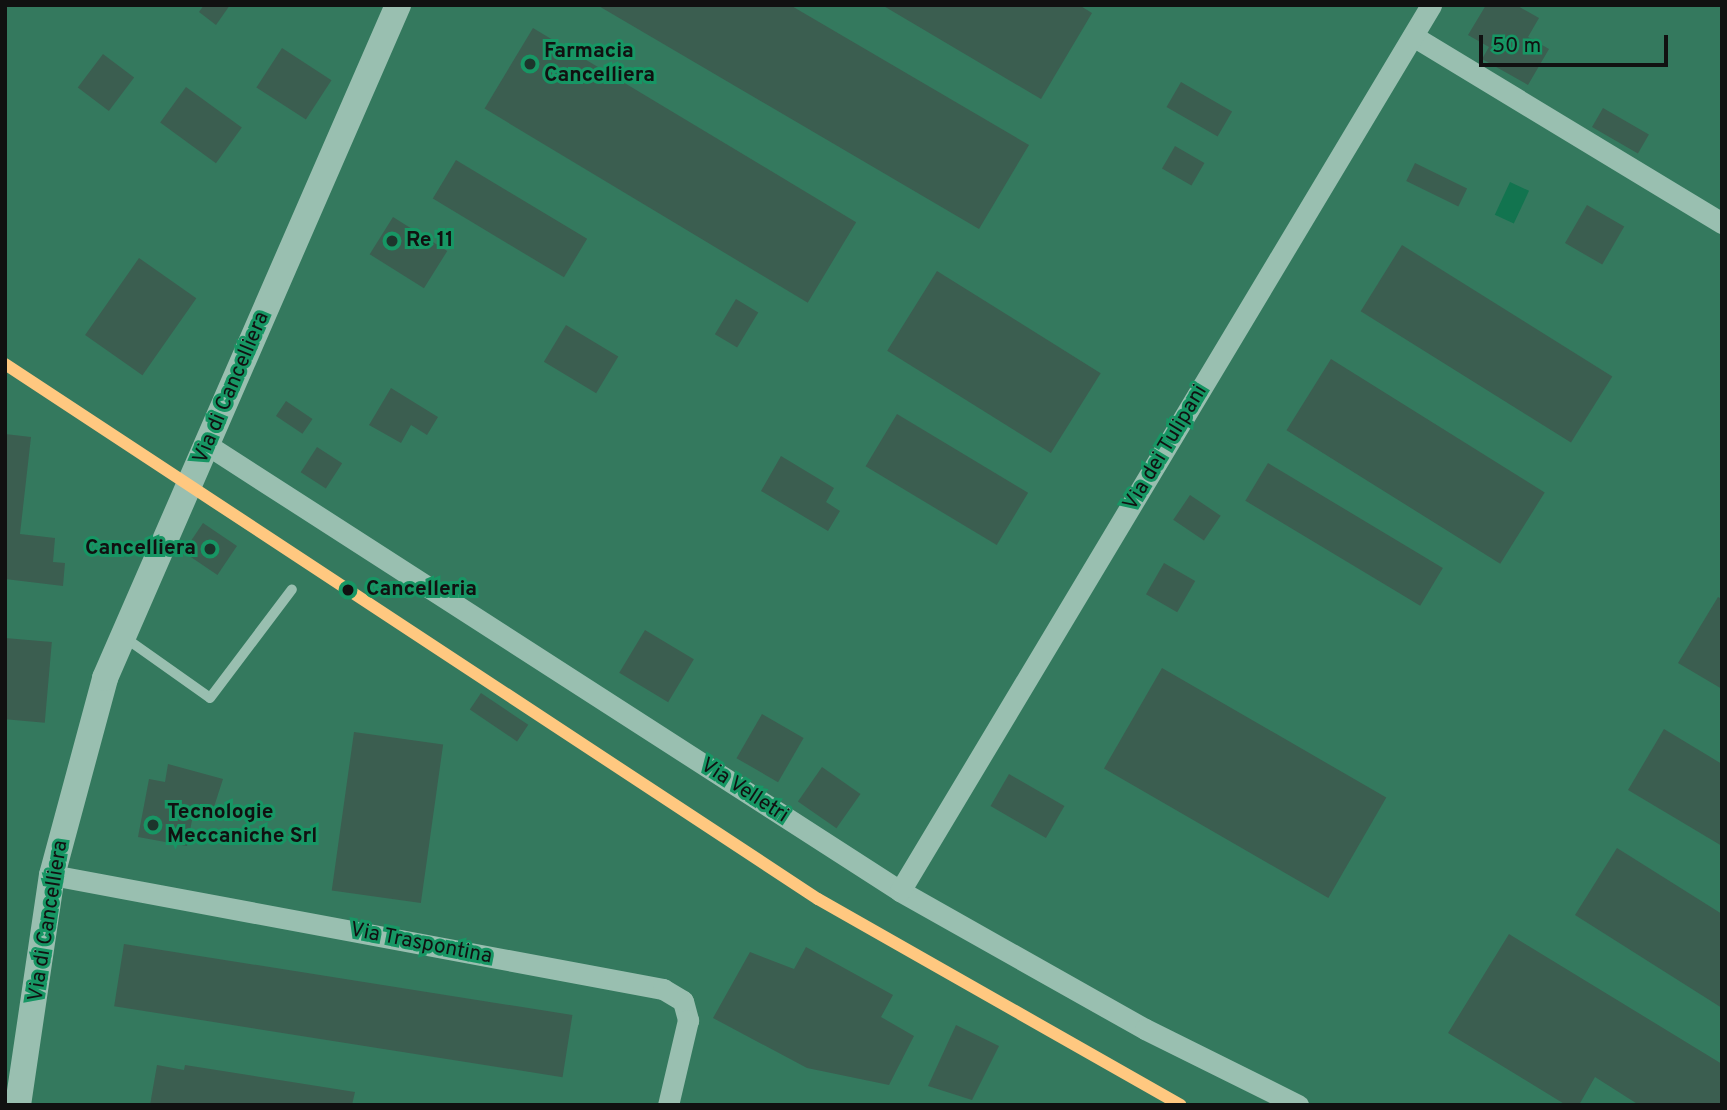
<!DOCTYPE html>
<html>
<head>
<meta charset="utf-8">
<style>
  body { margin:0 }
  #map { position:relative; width:1727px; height:1110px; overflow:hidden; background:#34795e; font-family:Overpass,sans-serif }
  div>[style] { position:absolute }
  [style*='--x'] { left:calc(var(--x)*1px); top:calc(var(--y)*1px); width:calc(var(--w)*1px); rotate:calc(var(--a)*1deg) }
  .water>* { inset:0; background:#12744f; transform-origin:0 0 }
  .building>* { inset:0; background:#3b5e50; transform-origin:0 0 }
  .service>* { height:10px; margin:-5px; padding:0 5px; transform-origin:5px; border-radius:5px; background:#99bfb0 }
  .minor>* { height:21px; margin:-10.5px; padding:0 10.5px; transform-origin:10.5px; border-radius:10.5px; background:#99bfb0 }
  .tertiary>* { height:26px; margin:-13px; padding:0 13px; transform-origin:13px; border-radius:13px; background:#99bfb0 }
  .rail-1>* { height:12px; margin:-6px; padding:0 6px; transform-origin:6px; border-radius:6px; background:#ffc880 }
  .dots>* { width:19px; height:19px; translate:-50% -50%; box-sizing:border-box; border:4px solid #179664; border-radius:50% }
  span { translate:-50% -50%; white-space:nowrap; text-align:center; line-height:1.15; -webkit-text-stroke:6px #179664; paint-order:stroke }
  .poi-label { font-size:21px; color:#111; font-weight:700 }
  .left { translate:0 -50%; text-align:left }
  .right { translate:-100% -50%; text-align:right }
  .street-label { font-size:21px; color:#111 }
  .stop-label { font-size:21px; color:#111; font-weight:700 }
  .frame { position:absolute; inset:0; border:7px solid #111; pointer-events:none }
  .scale { position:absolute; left:1479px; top:35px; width:189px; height:32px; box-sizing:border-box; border:4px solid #111; border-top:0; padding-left:9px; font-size:21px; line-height:24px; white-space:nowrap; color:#111; -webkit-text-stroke:5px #179664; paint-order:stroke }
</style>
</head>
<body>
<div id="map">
  <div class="water">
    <div style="left:1510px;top:182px;width:21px;height:36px;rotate:25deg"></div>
  </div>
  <div class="building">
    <div style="clip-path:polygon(204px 5px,230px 5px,216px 25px,199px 12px)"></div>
    <div style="clip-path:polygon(597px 5px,790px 5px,1029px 145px,979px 229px)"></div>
    <div style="clip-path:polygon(882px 5px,1079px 5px,1092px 13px,1041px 99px)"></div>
    <div style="clip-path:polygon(1486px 5px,1516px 5px,1539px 18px,1528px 37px,1549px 49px,1528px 85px,1482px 59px,1489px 47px,1468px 35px)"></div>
    <div style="left:533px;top:28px;width:377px;height:94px;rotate:31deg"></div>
    <div style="left:282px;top:48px;width:59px;height:47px;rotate:33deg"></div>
    <div style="left:103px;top:54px;width:39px;height:42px;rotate:37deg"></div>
    <div style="left:1181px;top:82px;width:59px;height:29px;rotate:30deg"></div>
    <div style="left:186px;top:87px;width:69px;height:44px;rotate:36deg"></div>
    <div style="left:1603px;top:108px;width:53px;height:22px;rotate:30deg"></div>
    <div style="left:1175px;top:146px;width:34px;height:26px;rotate:30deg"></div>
    <div style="left:456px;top:160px;width:153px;height:45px;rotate:31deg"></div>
    <div style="left:1415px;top:163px;width:58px;height:20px;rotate:26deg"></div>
    <div style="left:1587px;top:205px;width:43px;height:44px;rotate:30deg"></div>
    <div style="left:393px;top:217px;width:64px;height:44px;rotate:32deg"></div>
    <div style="left:1402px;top:245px;width:248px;height:78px;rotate:32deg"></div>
    <div style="left:139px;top:258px;width:70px;height:94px;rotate:35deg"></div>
    <div style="left:937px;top:271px;width:193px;height:94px;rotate:32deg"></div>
    <div style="left:736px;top:299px;width:26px;height:41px;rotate:31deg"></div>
    <div style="left:566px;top:325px;width:61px;height:43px;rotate:31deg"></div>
    <div style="left:1331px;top:359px;width:252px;height:84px;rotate:32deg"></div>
    <div style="clip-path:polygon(391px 388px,438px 417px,427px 435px,411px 425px,401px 443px,369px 425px)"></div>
    <div style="left:286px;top:401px;width:32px;height:18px;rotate:34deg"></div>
    <div style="left:897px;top:414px;width:153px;height:61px;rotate:31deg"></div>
    <div style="clip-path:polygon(5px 434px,31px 437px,20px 534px,55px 538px,53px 562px,65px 563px,63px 586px,5px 579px)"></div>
    <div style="left:317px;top:447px;width:30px;height:30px;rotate:33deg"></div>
    <div style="clip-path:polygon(781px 456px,834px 488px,826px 502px,840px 511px,828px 531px,761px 491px)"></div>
    <div style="left:1268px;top:463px;width:204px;height:44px;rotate:31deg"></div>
    <div style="left:1190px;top:495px;width:37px;height:30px;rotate:34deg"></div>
    <div style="left:203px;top:523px;width:41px;height:35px;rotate:34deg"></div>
    <div style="left:1164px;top:563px;width:36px;height:36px;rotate:30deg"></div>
    <div style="clip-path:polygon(1718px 597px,1722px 599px,1722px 689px,1678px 663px)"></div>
    <div style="left:645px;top:630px;width:57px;height:50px;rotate:31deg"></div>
    <div style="left:5px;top:638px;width:47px;height:81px;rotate:5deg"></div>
    <div style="left:1162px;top:668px;width:259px;height:116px;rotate:30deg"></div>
    <div style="left:481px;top:693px;width:57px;height:20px;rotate:34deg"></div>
    <div style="left:762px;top:714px;width:48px;height:51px;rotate:30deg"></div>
    <div style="clip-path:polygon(1664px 729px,1722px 764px,1722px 846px,1628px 790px)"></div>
    <div style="left:354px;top:732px;width:90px;height:160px;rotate:8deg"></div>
    <div style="clip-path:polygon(168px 764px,223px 779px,212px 813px,194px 810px,187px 846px,138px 837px,149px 779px,165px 782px)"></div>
    <div style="left:822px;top:767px;width:47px;height:42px;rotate:35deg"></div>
    <div style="left:1009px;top:774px;width:64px;height:37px;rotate:30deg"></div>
    <div style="clip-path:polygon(1617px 848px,1722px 914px,1722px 1008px,1575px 915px)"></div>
    <div style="clip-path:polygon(1509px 934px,1722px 1064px,1722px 1105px,1639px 1105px,1595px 1077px,1579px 1105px,1566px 1105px,1448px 1033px)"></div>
    <div style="left:124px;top:944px;width:454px;height:63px;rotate:9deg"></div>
    <div style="clip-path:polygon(806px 947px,893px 995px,881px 1017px,914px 1036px,889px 1085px,807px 1068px,713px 1018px,750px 952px,794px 969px)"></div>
    <div style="clip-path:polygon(956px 1025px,999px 1046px,972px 1100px,928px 1086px)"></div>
    <div style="clip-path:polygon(157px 1065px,184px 1070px,185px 1065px,355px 1092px,352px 1105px,150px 1105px)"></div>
  </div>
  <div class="service">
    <div style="--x:124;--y:637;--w:105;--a:35.3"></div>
    <div style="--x:210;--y:698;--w:136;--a:-53"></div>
  </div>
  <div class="minor">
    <div style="--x:1413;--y:36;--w:361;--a:31.2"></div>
    <div style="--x:209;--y:446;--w:822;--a:32.78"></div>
    <div style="--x:900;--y:891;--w:281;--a:29.4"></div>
    <div style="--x:1145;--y:1029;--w:171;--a:26.4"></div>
    <div style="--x:52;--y:875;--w:622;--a:10.57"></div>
    <div style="--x:663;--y:989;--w:23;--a:31"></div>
    <div style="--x:683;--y:1001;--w:20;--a:75"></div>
    <div style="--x:688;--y:1020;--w:87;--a:103.2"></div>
    <div style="--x:900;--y:891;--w:1033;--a:-59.06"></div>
  </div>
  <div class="tertiary">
    <div style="--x:18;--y:1105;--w:232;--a:-81.6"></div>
    <div style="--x:52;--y:875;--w:204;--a:-74.9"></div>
    <div style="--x:105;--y:678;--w:734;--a:-66.47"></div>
  </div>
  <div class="rail-1">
    <div style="--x:5;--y:364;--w:973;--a:33.35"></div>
    <div style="--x:818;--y:899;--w:417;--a:29.6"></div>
  </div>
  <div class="dots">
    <div style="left:530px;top:64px;background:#1d352c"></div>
    <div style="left:392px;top:241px;background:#1d352c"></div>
    <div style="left:210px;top:549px;background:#1d352c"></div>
    <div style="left:348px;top:590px;background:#111"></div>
    <div style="left:153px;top:825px;background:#1d352c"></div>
  </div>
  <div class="poi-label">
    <span class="left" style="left:544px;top:64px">Farmacia<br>Cancelliera</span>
    <span class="left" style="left:406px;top:241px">Re 11</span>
    <span class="right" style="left:196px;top:549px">Cancelliera</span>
    <span class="left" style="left:167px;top:825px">Tecnologie<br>Meccaniche Srl</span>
  </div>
  <div class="street-label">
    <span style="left:232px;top:388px;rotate:-67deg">Via di Cancelliera</span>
    <span style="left:1166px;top:448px;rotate:-59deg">Via dei Tulipani</span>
    <span style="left:744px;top:791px;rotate:33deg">Via Velletri</span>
    <span style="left:49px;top:921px;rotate:-81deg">Via di Cancelliera</span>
    <span style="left:421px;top:944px;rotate:11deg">Via Traspontina</span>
  </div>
  <div class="stop-label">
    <span class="left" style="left:366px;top:590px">Cancelleria</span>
  </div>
  <div class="frame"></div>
  <div class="scale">50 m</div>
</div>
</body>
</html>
